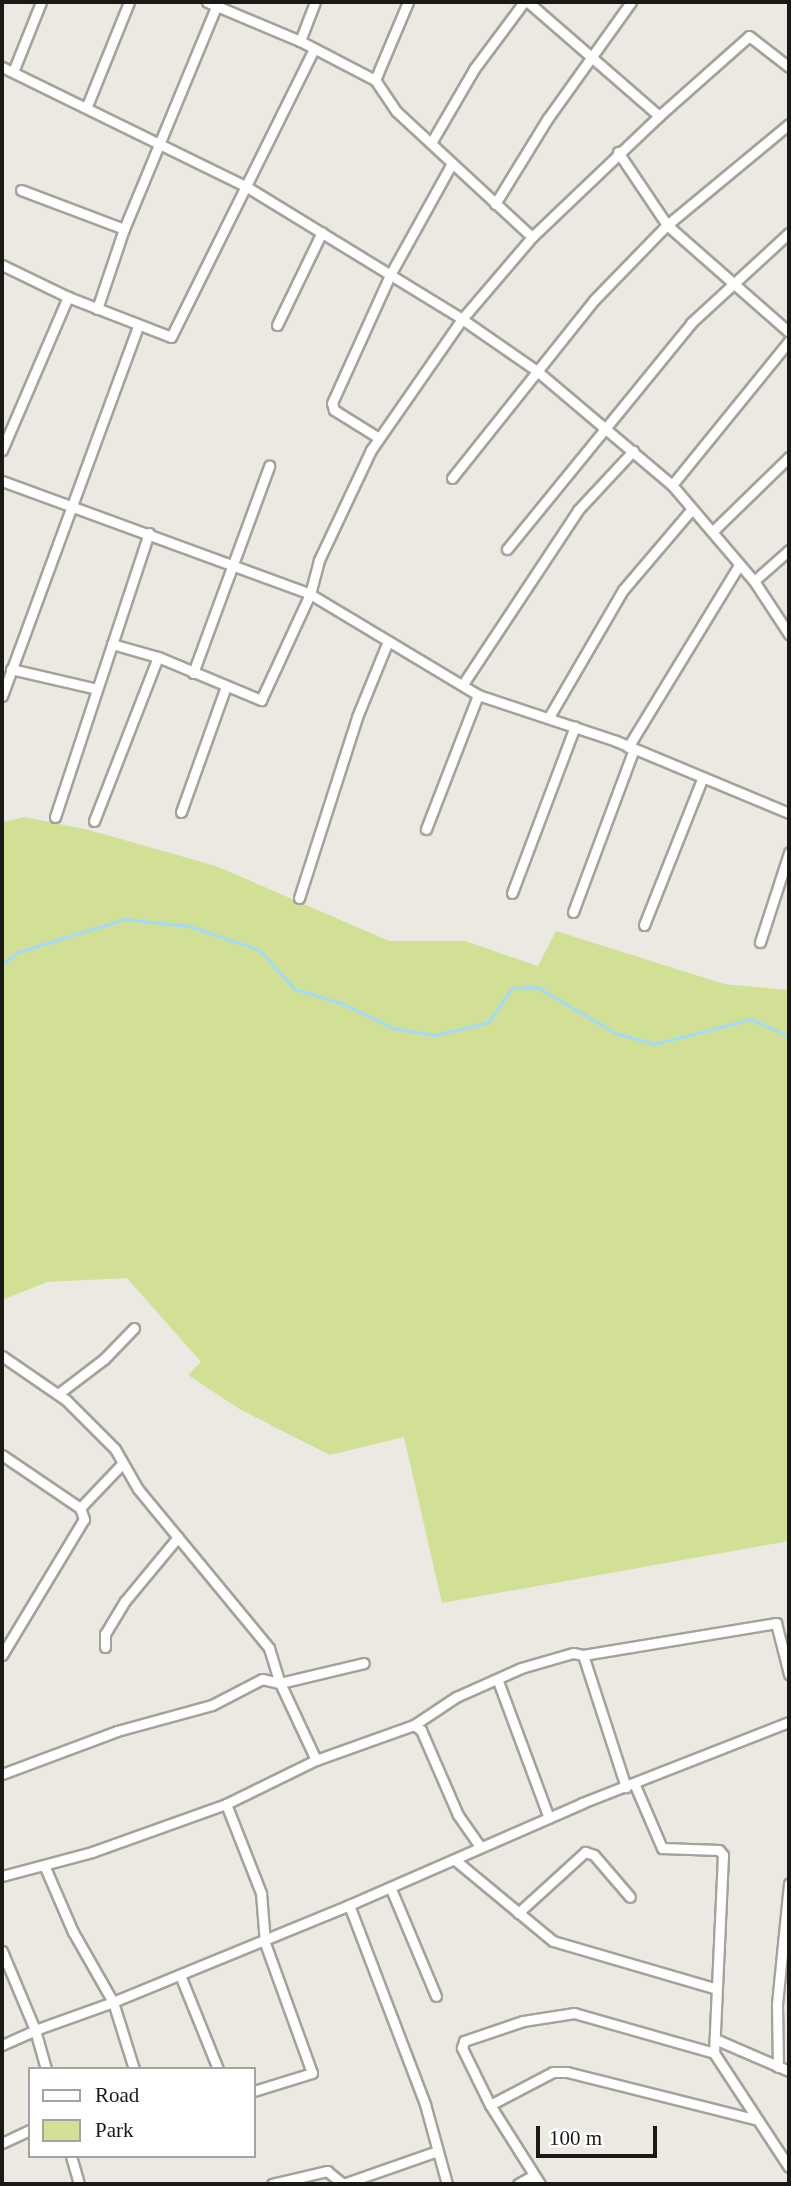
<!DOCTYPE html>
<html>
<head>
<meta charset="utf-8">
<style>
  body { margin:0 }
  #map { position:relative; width:791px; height:2186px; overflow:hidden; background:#ebe9e2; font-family:Georgia,serif }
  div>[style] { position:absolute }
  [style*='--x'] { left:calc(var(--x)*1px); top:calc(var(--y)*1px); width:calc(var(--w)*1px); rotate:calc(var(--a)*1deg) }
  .green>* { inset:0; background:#d1e095 }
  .stream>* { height:2.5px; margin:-1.25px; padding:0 1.25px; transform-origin:1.25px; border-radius:1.25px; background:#a2dbfa }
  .roads { filter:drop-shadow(2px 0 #a5a29c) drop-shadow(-2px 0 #a5a29c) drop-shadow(0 2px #a5a29c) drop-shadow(0 -2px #a5a29c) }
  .street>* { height:9px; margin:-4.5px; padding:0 4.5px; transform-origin:4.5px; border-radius:4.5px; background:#fff }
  span { translate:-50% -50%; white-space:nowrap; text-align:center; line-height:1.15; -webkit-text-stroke:7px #fff; paint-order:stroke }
  .frame { position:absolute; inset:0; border:4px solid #1a1916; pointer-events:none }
  .legend { position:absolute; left:28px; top:2067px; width:228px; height:91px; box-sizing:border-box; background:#fff; border:2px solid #a3a3a2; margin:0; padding:9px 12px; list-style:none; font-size:21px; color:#1a1916 }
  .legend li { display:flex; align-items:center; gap:14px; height:35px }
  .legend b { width:35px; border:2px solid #a3a3a2 }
  .scale { position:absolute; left:536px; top:2126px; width:121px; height:32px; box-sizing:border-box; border:4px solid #1a1916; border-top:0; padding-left:9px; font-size:21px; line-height:24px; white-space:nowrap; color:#1a1916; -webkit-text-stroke:5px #fff; paint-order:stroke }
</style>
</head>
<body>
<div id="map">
  <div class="green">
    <div style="clip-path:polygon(25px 817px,89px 830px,216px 866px,389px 941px,465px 941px,538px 966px,556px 931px,724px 984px,789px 990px,789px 1541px,442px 1603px,404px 1437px,330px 1455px,241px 1410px,188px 1375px,201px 1362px,127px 1278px,47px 1282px,2px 1300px,2px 822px)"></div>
  </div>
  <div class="stream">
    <div style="--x:2;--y:965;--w:21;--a:-39"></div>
    <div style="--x:18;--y:952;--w:112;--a:-17.1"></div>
    <div style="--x:125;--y:919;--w:65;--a:6.1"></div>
    <div style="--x:190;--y:926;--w:74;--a:18.9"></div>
    <div style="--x:260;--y:950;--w:52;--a:48.1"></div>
    <div style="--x:295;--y:989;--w:48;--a:16.9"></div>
    <div style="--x:341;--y:1003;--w:59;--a:25.3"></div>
    <div style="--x:394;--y:1028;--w:42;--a:9.7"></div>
    <div style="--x:435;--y:1035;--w:56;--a:-13.5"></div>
    <div style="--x:489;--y:1022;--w:41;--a:-55.9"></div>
    <div style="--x:512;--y:988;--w:25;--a:-2"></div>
    <div style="--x:537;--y:987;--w:91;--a:30.2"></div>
    <div style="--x:616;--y:1033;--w:41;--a:15.8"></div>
    <div style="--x:655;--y:1044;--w:99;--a:-14.6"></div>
    <div style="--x:751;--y:1019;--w:42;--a:24.1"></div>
  </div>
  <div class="roads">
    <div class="street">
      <div style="--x:528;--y:2;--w:174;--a:41"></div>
      <div style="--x:659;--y:116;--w:120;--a:-41.6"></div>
      <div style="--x:749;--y:36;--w:51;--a:37.8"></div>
      <div style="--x:300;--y:41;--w:42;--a:-69"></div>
      <div style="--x:2;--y:67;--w:273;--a:26.1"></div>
      <div style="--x:247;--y:187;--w:252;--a:31.5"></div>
      <div style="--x:462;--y:319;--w:91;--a:34.7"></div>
      <div style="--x:537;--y:371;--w:177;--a:40.2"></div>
      <div style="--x:672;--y:485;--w:126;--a:49.5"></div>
      <div style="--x:754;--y:581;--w:64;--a:56.6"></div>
      <div style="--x:13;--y:72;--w:75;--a:-68.2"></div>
      <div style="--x:375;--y:80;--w:85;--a:-67.1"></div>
      <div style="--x:87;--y:106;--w:112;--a:-68"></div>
      <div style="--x:431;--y:143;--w:86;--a:-59.8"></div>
      <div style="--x:474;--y:69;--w:84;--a:-53.3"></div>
      <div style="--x:618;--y:152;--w:88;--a:56.1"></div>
      <div style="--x:667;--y:225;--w:162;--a:41.3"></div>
      <div style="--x:21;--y:190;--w:110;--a:20.7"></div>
      <div style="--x:495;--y:204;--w:101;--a:-58.4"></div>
      <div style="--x:548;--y:118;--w:143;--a:-54.4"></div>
      <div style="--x:532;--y:237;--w:175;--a:-43.6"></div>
      <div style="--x:2;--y:265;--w:73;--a:25.9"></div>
      <div style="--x:68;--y:297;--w:110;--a:21.2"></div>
      <div style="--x:171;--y:337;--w:322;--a:-63.6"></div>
      <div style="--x:97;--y:309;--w:84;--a:-71.4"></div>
      <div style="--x:124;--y:229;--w:246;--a:-67.5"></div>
      <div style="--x:277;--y:325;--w:103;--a:-64.2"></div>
      <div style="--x:379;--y:438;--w:53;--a:-148.1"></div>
      <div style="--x:334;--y:410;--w:7;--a:-106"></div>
      <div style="--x:332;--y:403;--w:141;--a:-65.6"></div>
      <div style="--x:390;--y:275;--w:126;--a:-61"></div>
      <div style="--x:2;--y:450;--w:167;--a:-66.7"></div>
      <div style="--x:452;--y:478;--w:228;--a:-51.4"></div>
      <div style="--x:594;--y:300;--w:105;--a:-45.8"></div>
      <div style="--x:667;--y:225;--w:158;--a:-39.6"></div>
      <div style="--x:2;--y:481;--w:328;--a:20.1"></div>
      <div style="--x:310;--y:594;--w:35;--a:-75"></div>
      <div style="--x:319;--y:560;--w:122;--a:-64.7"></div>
      <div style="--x:371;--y:450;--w:160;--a:-55.2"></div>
      <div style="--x:462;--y:319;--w:108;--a:-49.5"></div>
      <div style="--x:532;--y:237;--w:185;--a:-137.2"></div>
      <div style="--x:396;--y:111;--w:37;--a:-124"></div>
      <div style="--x:375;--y:80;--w:85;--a:-152.5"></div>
      <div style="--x:300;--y:41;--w:101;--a:-157.2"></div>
      <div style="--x:672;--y:485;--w:186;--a:-50.9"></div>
      <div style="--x:713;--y:531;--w:106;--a:-44.2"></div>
      <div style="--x:507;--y:549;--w:291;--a:-50.8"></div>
      <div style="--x:691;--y:323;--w:133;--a:-42.6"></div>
      <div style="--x:754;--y:581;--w:47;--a:-41.5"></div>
      <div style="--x:112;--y:644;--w:48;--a:15.8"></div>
      <div style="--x:158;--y:657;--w:112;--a:22.7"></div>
      <div style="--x:261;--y:700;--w:117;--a:-65.2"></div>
      <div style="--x:310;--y:594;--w:196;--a:31"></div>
      <div style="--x:478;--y:695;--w:145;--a:18.4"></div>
      <div style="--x:616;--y:741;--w:187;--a:22.6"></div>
      <div style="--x:11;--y:669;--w:88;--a:13.1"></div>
      <div style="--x:193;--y:673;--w:221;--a:-69.8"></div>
      <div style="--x:463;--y:684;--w:209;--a:-56.5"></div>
      <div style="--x:578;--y:510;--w:81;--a:-47"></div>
      <div style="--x:2;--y:696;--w:393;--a:-69.8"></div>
      <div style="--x:549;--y:717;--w:147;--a:-59.8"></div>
      <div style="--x:623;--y:590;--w:106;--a:-49.6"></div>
      <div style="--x:628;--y:747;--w:213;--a:-58.6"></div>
      <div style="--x:181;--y:812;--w:134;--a:-70.3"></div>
      <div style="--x:55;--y:817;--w:299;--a:-71.7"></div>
      <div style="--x:94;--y:821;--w:176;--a:-68.7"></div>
      <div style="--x:426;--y:829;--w:144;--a:-68.8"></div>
      <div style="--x:512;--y:893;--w:178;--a:-69.3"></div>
      <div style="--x:299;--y:898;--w:190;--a:-72.2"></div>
      <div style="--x:357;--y:717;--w:82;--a:-67.8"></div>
      <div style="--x:573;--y:912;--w:174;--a:-69.5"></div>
      <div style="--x:644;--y:925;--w:159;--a:-68.3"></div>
      <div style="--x:760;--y:942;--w:94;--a:-72"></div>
      <div style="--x:2;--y:1356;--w:78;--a:34.5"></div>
      <div style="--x:66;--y:1400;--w:69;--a:45"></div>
      <div style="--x:115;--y:1449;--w:46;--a:60.1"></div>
      <div style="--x:138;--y:1489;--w:206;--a:50.5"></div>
      <div style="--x:269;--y:1648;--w:37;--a:73"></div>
      <div style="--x:280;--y:1683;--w:86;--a:-13.4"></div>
      <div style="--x:58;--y:1394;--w:58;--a:-37.3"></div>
      <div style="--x:104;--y:1359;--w:43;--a:-45.9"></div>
      <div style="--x:2;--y:1455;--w:94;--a:34.2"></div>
      <div style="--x:80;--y:1508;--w:12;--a:70"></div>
      <div style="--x:84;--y:1519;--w:159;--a:121.1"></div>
      <div style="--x:80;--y:1508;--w:62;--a:-46.3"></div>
      <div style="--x:105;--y:1647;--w:13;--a:-90"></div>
      <div style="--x:105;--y:1634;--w:39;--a:-59"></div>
      <div style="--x:125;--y:1601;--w:83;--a:-50.4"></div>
      <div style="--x:583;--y:1655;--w:196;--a:-9.4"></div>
      <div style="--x:776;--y:1623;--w:53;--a:75.7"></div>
      <div style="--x:498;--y:1681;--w:146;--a:69.6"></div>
      <div style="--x:414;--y:1725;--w:50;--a:-33.7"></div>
      <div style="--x:456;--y:1697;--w:71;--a:-24"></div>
      <div style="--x:521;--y:1668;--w:54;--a:-16.1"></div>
      <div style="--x:573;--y:1653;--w:10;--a:11"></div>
      <div style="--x:583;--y:1655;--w:139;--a:72"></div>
      <div style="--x:2;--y:1774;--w:123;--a:-20.5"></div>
      <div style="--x:117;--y:1731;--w:98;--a:-15.3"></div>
      <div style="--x:212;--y:1705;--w:56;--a:-27.5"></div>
      <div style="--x:262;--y:1679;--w:18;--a:13"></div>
      <div style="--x:280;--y:1683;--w:85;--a:64.9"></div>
      <div style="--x:634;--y:1783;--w:71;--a:66.7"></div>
      <div style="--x:662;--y:1848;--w:57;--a:2"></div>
      <div style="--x:719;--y:1850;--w:6;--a:51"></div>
      <div style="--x:723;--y:1855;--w:198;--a:92.6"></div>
      <div style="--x:714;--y:2053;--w:136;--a:56.7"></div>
      <div style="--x:226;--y:1804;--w:96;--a:68.5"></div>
      <div style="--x:261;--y:1893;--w:50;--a:85.4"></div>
      <div style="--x:265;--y:1943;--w:138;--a:70.1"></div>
      <div style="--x:312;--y:2073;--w:61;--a:162.8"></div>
      <div style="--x:455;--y:1860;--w:127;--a:39.6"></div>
      <div style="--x:553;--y:1941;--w:168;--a:16.3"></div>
      <div style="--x:2;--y:1876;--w:93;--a:-14.9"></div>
      <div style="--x:92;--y:1852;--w:142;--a:-19.7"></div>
      <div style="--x:226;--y:1804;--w:100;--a:-26.1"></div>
      <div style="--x:316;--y:1760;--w:104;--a:-19.7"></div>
      <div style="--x:414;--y:1725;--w:9;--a:36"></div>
      <div style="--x:421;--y:1730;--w:93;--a:66.5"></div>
      <div style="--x:458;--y:1815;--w:38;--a:55"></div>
      <div style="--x:391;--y:1889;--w:116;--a:67.2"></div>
      <div style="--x:518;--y:1913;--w:91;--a:-42.3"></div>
      <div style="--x:585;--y:1852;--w:9;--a:18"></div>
      <div style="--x:594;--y:1855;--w:55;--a:49.4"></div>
      <div style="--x:2;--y:1951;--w:86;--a:67.3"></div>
      <div style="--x:35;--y:2030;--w:83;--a:-19.7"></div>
      <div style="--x:113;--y:2002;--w:81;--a:-119.7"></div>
      <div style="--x:73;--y:1932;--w:73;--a:-113.4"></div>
      <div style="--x:180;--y:1975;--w:101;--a:68"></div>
      <div style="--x:715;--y:2039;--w:81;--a:23.4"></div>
      <div style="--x:2;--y:2045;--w:36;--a:-24"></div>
      <div style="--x:35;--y:2030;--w:41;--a:74.2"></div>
      <div style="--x:778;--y:2067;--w:63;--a:-90.9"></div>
      <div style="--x:777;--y:2004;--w:121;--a:-84.3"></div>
      <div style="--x:134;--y:2069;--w:70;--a:-107.4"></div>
      <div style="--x:113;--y:2002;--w:255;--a:-22.3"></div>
      <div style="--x:490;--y:2105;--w:71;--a:-27.6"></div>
      <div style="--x:553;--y:2072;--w:14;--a:0"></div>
      <div style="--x:567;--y:2072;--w:197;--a:14.1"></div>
      <div style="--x:2;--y:2143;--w:31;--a:-25"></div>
      <div style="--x:71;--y:2156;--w:29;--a:74"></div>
      <div style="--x:272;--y:2184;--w:57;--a:-13.3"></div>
      <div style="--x:327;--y:2171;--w:21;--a:39"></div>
      <div style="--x:343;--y:2184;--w:100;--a:-19.3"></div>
      <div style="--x:447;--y:2184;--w:83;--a:-105.4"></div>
      <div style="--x:425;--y:2104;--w:213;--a:-110.9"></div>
      <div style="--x:349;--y:1905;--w:254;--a:-23.6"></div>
      <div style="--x:582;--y:1803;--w:222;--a:-21.4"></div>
      <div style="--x:518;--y:2184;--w:18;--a:-29"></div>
      <div style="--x:540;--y:2184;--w:93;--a:-122.3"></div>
      <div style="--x:490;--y:2105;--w:64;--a:-116.2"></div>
      <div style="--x:462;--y:2048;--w:7;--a:-74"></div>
      <div style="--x:464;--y:2041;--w:62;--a:-18.7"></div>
      <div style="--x:523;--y:2021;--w:52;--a:-8.9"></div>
      <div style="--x:574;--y:2013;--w:146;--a:15.9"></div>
    </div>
  </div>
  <div class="frame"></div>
  <ul class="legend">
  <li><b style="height:9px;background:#fff"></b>Road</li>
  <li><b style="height:19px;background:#d1e095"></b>Park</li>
  </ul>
  <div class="scale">100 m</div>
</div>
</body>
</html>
